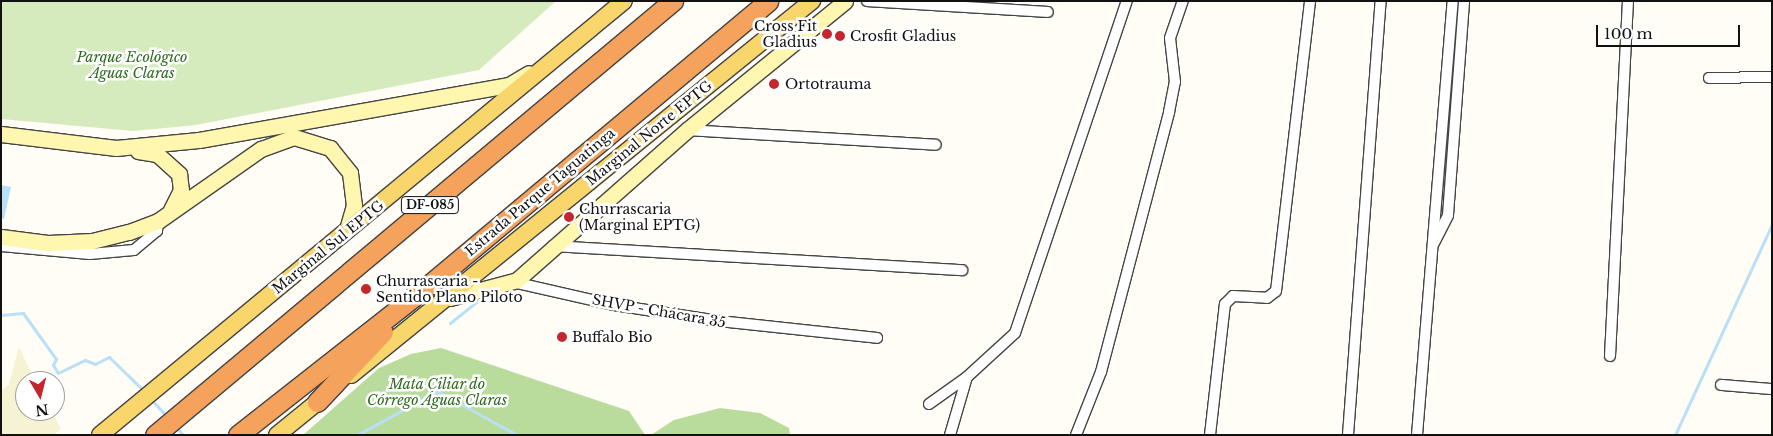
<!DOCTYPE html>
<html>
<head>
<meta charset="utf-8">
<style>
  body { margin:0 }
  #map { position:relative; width:1773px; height:436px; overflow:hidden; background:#fffdf5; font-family:"Libre Baskerville",serif }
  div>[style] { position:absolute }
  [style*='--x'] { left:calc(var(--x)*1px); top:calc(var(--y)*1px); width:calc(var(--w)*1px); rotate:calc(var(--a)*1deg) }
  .farmland>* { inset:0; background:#f6f3d4 }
  .green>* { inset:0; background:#d5ebbd }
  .forest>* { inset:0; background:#b9dc9c }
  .water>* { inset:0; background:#b9e0f7 }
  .stream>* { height:3px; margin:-1.5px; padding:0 1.5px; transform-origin:1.5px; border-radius:1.5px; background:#b9e0f7 }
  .roads { filter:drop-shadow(1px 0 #444) drop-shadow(-1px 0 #444) drop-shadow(0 1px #444) drop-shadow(0 -1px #444) }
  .street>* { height:10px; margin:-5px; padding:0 5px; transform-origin:5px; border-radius:5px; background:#fff }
  .secondary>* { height:15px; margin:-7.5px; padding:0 7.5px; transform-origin:7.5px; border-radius:7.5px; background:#fff6b0 }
  .primary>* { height:16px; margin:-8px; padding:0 8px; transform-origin:8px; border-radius:8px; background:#f9d66b }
  .highway>* { height:19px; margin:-9.5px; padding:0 9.5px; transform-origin:9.5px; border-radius:9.5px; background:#f5a25d }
  .dots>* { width:14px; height:14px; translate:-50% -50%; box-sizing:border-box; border:2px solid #fff; border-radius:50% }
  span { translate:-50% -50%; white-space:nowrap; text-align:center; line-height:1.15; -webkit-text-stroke:5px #fff; paint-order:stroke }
  .shield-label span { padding:1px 4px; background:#fff; border:1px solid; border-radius:4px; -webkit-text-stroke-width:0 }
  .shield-label { font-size:12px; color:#111; font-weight:700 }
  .poi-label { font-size:14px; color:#111 }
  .right { translate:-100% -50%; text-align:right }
  .left { translate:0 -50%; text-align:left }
  .park-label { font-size:14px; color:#2f6b1f; font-style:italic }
  .street-label { font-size:14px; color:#111 }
  .frame { position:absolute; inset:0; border:2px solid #111; pointer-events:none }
  .north { position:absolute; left:15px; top:371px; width:50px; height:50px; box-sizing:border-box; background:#fff; border:1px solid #a0a0a0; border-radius:50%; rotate:172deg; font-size:14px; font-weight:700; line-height:20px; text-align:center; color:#111 }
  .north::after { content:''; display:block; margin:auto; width:18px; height:22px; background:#c4262e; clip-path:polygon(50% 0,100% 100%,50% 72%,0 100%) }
  .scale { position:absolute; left:1596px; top:25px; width:144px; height:22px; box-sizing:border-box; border:2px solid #111; border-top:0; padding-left:6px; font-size:15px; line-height:18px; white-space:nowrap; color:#111; -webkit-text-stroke:4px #fff; paint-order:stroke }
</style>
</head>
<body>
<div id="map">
  <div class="farmland">
    <div style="clip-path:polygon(19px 347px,35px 381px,25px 381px,25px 411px,51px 411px,61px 429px,54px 435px,1px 435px,1px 391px,9px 384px)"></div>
  </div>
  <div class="green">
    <div style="clip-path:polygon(1px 1px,556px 1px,479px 70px,196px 125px,133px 131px,1px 119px)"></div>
  </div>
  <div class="forest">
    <div style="clip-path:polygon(441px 348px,629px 411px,645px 435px,303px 435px,379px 368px,411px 354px)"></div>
    <div style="clip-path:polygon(720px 408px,760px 413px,789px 428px,790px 435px,651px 435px,674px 420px)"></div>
  </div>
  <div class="water">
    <div style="clip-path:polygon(1px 185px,11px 187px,4px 219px,1px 218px)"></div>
  </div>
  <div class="stream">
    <div style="--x:1;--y:315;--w:22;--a:-5"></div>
    <div style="--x:23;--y:313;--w:57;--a:54.3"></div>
    <div style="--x:56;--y:359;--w:7;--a:117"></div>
    <div style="--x:53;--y:365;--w:9;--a:58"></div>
    <div style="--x:58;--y:373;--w:30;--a:-26"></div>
    <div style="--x:85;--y:360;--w:11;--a:22"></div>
    <div style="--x:95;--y:364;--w:16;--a:-27"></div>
    <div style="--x:109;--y:357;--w:50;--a:44.2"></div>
    <div style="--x:450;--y:323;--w:45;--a:-38.7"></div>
    <div style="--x:150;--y:398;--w:24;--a:48"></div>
    <div style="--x:175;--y:426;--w:12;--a:48"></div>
    <div style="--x:357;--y:435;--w:91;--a:-28.8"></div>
    <div style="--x:437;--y:391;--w:91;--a:28.8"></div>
    <div style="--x:1675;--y:435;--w:232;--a:-65.3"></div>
  </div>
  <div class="roads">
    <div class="street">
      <div style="--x:867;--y:1;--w:181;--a:3.5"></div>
      <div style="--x:1709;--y:78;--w:63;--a:-0.9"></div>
      <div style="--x:687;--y:130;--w:249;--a:3.4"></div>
      <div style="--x:1434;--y:243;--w:31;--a:-63"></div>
      <div style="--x:1448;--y:215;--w:215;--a:-85.7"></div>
      <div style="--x:1;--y:246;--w:89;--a:5.1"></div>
      <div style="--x:90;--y:254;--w:44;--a:-5.2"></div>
      <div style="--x:134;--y:250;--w:30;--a:-40"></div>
      <div style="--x:157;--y:231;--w:10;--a:-84"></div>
      <div style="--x:553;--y:246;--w:410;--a:3.4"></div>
      <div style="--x:513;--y:282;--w:104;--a:12.8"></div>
      <div style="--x:614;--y:305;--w:106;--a:8.7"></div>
      <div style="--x:719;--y:321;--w:159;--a:6.1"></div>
      <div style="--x:1610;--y:356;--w:355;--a:-87.1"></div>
      <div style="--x:1721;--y:385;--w:51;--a:4.5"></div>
      <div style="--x:929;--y:404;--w:47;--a:-35.4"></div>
      <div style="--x:950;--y:435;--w:60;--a:-73.7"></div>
      <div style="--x:967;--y:377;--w:65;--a:-42.5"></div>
      <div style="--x:1015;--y:333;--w:350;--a:-71.4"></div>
      <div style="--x:1076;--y:435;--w:68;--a:-68.4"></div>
      <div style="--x:1101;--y:372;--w:269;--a:-75.3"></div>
      <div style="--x:1169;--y:112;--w:31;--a:-79"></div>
      <div style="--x:1175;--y:82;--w:44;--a:-96.5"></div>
      <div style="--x:1170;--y:38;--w:39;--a:-71"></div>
      <div style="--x:1210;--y:435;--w:132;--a:-83.5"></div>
      <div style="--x:1225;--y:304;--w:11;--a:-45"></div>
      <div style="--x:1233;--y:296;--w:34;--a:3"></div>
      <div style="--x:1267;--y:298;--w:11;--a:-38"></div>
      <div style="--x:1276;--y:291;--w:292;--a:-83.3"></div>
      <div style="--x:1348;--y:435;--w:435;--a:-85.7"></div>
      <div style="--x:1417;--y:435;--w:435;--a:-85.3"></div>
    </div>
    <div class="secondary">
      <div style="--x:1;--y:134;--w:116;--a:6.9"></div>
      <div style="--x:116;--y:148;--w:83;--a:-5.5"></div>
      <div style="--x:199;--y:140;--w:315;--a:-10.1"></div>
      <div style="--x:509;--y:85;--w:23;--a:-31"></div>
      <div style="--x:138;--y:151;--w:19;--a:9"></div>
      <div style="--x:157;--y:154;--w:30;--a:42"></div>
      <div style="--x:179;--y:174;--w:16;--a:83"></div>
      <div style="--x:181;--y:190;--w:22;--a:117"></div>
      <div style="--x:1;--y:237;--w:47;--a:7.3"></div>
      <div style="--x:48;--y:243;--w:44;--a:-2.6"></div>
      <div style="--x:92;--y:241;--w:38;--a:-14"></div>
      <div style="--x:129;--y:232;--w:31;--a:-21"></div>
      <div style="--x:158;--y:221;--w:126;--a:-35"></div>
      <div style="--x:261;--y:149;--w:35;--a:-20"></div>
      <div style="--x:294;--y:137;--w:38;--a:17"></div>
      <div style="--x:330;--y:148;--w:32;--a:51"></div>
      <div style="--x:350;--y:173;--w:32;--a:83"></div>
      <div style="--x:354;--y:205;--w:25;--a:106"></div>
      <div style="--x:450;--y:298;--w:69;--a:-15"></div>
      <div style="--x:517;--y:280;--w:227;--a:-41.4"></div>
      <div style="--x:687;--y:130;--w:204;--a:-39.2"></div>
    </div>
    <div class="primary">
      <div style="--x:351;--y:375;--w:594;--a:-39.05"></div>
      <div style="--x:100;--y:435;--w:680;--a:-39.63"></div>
      <div style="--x:277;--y:435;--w:63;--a:-39.2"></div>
    </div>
    <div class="highway">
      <div style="--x:317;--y:402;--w:96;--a:-46.7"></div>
      <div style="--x:155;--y:435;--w:676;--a:-39.96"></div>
      <div style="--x:238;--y:435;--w:244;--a:-38.2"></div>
      <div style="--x:430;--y:284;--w:441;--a:-39.9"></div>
    </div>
  </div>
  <div class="dots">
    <div style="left:827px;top:34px;background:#c4262e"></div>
    <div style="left:840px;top:36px;background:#c4262e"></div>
    <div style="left:774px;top:84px;background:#c4262e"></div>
    <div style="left:569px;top:217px;background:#c4262e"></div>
    <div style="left:366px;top:289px;background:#c4262e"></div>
    <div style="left:562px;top:337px;background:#c4262e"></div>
  </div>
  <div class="shield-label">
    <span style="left:430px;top:205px">DF-085</span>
  </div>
  <div class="poi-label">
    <span class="right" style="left:817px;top:34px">Cross Fit<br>Gladius</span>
    <span class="left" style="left:850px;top:36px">Crosfit Gladius</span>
    <span class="left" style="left:785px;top:84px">Ortotrauma</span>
    <span class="left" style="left:579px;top:217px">Churrascaria<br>(Marginal EPTG)</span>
    <span class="left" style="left:376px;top:289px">Churrascaria -<br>Sentido Plano Piloto</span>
    <span class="left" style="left:572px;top:337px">Buffalo Bio</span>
  </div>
  <div class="park-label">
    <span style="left:132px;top:65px">Parque Ecológico<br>Águas Claras</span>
    <span style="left:437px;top:392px">Mata Ciliar do<br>Córrego Águas Claras</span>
  </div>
  <div class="street-label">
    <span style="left:649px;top:133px;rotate:-39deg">Marginal Norte EPTG</span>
    <span style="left:540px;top:192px;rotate:-40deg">Estrada Parque Taguatinga</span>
    <span style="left:328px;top:247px;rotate:-39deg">Marginal Sul EPTG</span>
    <span style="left:659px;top:311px;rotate:10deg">SHVP - Chácara 35</span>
  </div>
  <div class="frame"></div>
  <div class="north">N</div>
  <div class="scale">100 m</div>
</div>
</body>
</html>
